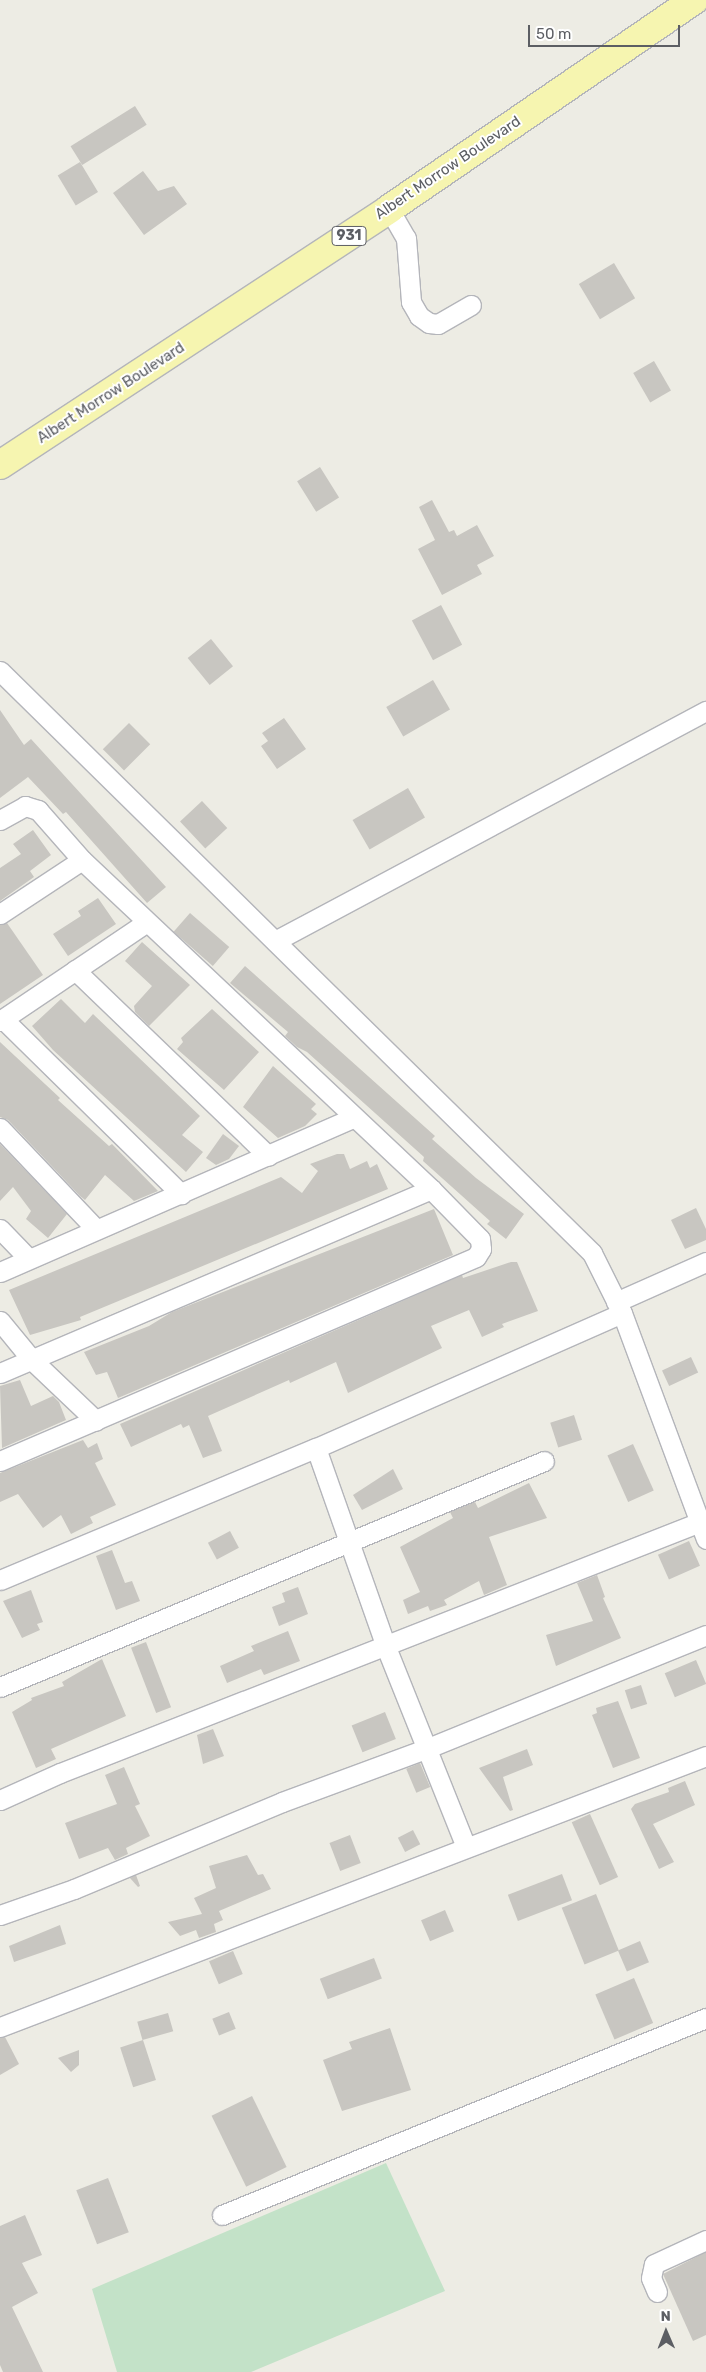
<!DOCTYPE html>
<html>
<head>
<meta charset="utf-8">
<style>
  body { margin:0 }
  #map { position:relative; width:706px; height:2372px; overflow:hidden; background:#edece4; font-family:Rubik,sans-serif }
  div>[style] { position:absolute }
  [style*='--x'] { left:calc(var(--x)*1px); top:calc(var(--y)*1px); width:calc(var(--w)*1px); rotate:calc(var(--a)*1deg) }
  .green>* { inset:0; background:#c3e2c8 }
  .building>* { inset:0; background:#c8c6c1; transform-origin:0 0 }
  .roads { filter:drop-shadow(1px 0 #b4b5ba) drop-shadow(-1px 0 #b4b5ba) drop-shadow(0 1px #b4b5ba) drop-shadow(0 -1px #b4b5ba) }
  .street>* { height:19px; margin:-9.5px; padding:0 9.5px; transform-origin:9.5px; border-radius:9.5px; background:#fff }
  .primary>* { height:28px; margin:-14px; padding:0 14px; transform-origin:14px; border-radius:14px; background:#f6f5b0 }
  span { translate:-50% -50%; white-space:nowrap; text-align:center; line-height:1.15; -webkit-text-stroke:4px #fff; paint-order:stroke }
  .shield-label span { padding:1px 4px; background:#fff; border:1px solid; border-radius:4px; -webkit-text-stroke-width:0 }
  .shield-label { font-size:14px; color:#5c5e63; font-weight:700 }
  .street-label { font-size:15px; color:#5c5e63 }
  .north { position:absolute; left:641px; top:2307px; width:50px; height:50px; -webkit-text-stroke:4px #fff; paint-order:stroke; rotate:359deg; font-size:14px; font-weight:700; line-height:20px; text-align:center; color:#5c5e63 }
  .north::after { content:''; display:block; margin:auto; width:18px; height:22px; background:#5c5e63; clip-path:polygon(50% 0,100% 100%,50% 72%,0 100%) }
  .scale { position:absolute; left:528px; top:25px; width:152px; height:22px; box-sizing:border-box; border:2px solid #5c5e63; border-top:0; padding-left:6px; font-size:15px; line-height:18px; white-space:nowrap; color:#5c5e63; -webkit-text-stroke:4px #fff; paint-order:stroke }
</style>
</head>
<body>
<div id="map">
  <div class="green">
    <div style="clip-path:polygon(386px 2163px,445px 2291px,251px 2372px,117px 2372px,92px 2289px)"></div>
  </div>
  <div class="building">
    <div style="left:135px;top:106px;width:22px;height:76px;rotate:58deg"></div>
    <div style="left:80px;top:162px;width:35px;height:26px;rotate:59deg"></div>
    <div style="clip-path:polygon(143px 171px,158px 191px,174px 186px,187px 204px,144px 235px,113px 193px)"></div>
    <div style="left:614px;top:263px;width:41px;height:41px;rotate:59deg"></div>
    <div style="left:654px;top:361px;width:34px;height:24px;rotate:60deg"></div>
    <div style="left:320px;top:467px;width:36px;height:27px;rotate:58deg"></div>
    <div style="clip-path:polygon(432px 500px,449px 532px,454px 530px,457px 536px,477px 525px,494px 556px,477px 565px,482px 574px,442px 595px,418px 549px,435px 540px,419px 507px)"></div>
    <div style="left:441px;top:605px;width:45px;height:33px;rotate:62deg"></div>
    <div style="left:211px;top:639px;width:35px;height:30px;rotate:51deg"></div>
    <div style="left:433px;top:680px;width:34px;height:54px;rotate:60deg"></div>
    <div style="clip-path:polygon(0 710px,24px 745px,31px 739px,166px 887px,147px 903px,66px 812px,63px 814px,28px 777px,0 798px)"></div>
    <div style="clip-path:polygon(284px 718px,306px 749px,277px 769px,261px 746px,268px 741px,262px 733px)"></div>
    <div style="left:129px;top:723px;width:30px;height:37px;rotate:45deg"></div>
    <div style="left:408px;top:788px;width:34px;height:64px;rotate:60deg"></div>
    <div style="left:202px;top:801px;width:37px;height:30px;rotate:47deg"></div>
    <div style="clip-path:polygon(33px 830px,51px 855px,30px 871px,34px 877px,0 901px,0 868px,21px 854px,13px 844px)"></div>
    <div style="clip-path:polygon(98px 898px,116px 924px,68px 956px,53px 934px,81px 916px,78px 911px)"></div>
    <div style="left:190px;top:913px;width:52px;height:25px;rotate:41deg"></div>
    <div style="clip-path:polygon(7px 923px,43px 975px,0 1004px,0 925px)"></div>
    <div style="clip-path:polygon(142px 942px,190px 985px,149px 1026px,135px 1012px,134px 1006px,152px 986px,125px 961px)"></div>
    <div style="clip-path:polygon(245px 966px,435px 1136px,432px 1139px,476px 1178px,524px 1214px,506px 1239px,487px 1224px,490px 1221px,423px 1161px,424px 1157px,307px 1052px,297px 1047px,285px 1036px,288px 1032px,230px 983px)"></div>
    <div style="clip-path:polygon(61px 999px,85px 1023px,93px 1014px,200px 1116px,182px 1135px,203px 1152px,186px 1172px,53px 1050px,32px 1026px)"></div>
    <div style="clip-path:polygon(212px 1009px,259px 1052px,224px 1090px,177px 1049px,183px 1042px,181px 1038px)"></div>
    <div style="clip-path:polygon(0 1042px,60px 1098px,58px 1100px,109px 1146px,112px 1144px,158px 1191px,134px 1201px,105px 1175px,85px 1200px,80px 1196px,8px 1120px,0 1117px)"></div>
    <div style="clip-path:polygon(273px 1066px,316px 1104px,311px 1109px,317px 1114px,305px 1126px,278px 1138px,243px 1107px)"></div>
    <div style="clip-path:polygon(223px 1134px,239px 1146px,229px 1159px,216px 1165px,206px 1158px)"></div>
    <div style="clip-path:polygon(0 1144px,67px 1214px,48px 1238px,26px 1219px,31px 1211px,13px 1187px,0 1201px)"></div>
    <div style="clip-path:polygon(337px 1154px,344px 1154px,350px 1169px,367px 1161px,370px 1168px,377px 1164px,388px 1189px,80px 1317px,81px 1320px,30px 1335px,9px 1290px,281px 1177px,302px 1193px,318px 1171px,310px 1164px)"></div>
    <div style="clip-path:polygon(696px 1208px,706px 1229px,706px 1240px,685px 1249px,671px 1220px)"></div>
    <div style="clip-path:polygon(434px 1209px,453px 1255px,118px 1398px,107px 1372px,96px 1375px,84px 1352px,149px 1326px,172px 1312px)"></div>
    <div style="clip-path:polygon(511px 1262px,517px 1262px,538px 1311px,502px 1324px,504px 1327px,482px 1337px,469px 1310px,431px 1326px,442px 1348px,348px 1393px,336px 1362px,290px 1383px,289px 1380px,208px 1416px,222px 1451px,203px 1458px,189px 1425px,183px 1428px,181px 1424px,131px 1447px,120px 1424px,462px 1275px,463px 1278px)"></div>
    <div style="left:691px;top:1357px;width:17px;height:32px;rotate:65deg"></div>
    <div style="clip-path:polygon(20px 1380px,31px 1406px,53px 1396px,59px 1402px,66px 1420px,2px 1448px,0 1386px)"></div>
    <div style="left:574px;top:1415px;width:26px;height:25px;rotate:72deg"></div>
    <div style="clip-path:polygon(83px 1440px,88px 1448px,97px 1443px,103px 1459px,95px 1463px,116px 1505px,90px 1517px,93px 1523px,71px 1534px,61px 1515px,43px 1528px,18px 1494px,0 1502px,0 1473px)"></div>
    <div style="left:633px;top:1444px;width:51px;height:28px;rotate:66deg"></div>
    <div style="clip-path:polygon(393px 1469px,403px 1489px,362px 1510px,353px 1495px)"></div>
    <div style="clip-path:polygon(529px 1483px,547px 1518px,489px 1537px,507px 1585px,484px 1595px,479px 1581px,444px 1600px,447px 1605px,430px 1611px,428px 1606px,408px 1614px,403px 1600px,420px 1592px,400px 1547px,453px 1518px,450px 1512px,475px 1502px,478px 1508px)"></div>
    <div style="left:230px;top:1531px;width:19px;height:25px;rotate:62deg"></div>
    <div style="left:689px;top:1541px;width:27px;height:34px;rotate:66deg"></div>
    <div style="clip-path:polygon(112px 1550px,125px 1583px,132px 1581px,140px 1601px,116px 1610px,96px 1556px)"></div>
    <div style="clip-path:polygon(597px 1575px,605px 1597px,603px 1598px,621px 1638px,556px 1666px,546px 1635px,593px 1621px,577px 1583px)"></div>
    <div style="clip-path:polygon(298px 1587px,308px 1614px,279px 1626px,272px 1607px,285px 1602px,282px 1593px)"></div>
    <div style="clip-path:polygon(31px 1590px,43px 1622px,37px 1624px,40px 1630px,22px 1638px,3px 1601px)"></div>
    <div style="clip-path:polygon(288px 1631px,300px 1661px,264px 1675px,261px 1669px,227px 1683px,220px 1666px,254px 1651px,251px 1646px)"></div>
    <div style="left:146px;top:1642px;width:70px;height:16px;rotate:69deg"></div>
    <div style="clip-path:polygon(102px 1659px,126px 1716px,51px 1749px,56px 1759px,36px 1768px,12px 1712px,32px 1700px,31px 1698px,64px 1686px,62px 1682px)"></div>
    <div style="left:696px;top:1660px;width:26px;height:34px;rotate:67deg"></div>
    <div style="left:641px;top:1685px;width:20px;height:17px;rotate:72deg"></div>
    <div style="clip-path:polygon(618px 1701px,640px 1758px,613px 1768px,592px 1715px,597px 1713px,596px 1708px)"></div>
    <div style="left:385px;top:1712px;width:29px;height:36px;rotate:68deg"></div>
    <div style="clip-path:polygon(213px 1729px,224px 1756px,203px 1764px,197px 1735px)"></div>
    <div style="clip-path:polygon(527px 1749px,533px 1765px,503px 1777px,513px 1810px,510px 1811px,479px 1768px)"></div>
    <div style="left:420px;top:1763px;width:26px;height:15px;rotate:67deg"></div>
    <div style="clip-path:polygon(124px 1767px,140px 1804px,135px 1806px,150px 1836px,126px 1848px,128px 1854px,115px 1860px,108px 1848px,79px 1859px,65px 1823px,117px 1804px,105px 1775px)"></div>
    <div style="clip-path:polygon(685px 1781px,695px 1805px,653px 1824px,674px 1862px,659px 1869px,631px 1809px,635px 1804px,669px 1792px,668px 1788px)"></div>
    <div style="left:590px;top:1814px;width:69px;height:20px;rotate:66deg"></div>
    <div style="left:413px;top:1830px;width:16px;height:17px;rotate:63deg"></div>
    <div style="left:350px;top:1835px;width:30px;height:22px;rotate:69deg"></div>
    <div style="clip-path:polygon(247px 1855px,258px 1875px,263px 1874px,271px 1889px,219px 1911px,223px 1920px,214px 1924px,216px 1932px,199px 1938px,196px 1930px,180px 1936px,168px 1922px,202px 1914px,194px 1898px,216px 1888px,209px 1866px)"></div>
    <div style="left:562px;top:1874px;width:28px;height:58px;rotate:69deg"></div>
    <div style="clip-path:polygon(136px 1875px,140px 1886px,138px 1887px,130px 1878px)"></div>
    <div style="left:596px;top:1894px;width:61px;height:37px;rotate:68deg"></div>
    <div style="left:445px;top:1910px;width:23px;height:26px;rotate:67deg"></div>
    <div style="clip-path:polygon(60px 1925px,66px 1944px,14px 1962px,9px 1946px)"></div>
    <div style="left:640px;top:1941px;width:23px;height:24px;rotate:67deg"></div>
    <div style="left:233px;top:1951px;width:25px;height:26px;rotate:67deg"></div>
    <div style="left:374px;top:1958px;width:22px;height:58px;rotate:69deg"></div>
    <div style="left:634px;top:1978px;width:49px;height:42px;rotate:67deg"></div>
    <div style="left:229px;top:2012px;width:18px;height:18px;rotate:68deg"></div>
    <div style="left:168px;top:2013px;width:19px;height:32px;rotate:74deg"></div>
    <div style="clip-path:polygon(390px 2028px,411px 2090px,342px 2111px,323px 2060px,352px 2049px,349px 2042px)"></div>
    <div style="clip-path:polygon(5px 2037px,19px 2064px,0 2075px,0 2038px)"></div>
    <div style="left:143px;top:2040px;width:42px;height:24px;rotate:72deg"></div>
    <div style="clip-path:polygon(79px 2050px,79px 2065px,71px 2072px,58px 2058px)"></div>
    <div style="left:252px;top:2096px;width:79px;height:45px;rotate:64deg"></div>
    <div style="left:108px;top:2178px;width:58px;height:34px;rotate:69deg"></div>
    <div style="clip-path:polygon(25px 2215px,42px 2255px,22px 2263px,38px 2293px,12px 2307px,43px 2372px,3px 2372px,0 2365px,0 2226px)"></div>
    <div style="clip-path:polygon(706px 2252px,706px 2335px,693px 2341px,663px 2274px)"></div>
  </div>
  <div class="roads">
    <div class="street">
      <div style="--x:389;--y:209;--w:34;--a:60"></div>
      <div style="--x:406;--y:238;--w:64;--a:85.5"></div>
      <div style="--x:411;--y:302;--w:16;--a:60"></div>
      <div style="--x:419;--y:316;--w:12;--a:35"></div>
      <div style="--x:429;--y:323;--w:9;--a:6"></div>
      <div style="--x:438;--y:324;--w:38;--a:-30"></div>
      <div style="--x:0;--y:671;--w:830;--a:44.51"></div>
      <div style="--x:592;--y:1253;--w:67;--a:63.4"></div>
      <div style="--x:622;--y:1313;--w:241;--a:69.6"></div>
      <div style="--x:0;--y:820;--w:29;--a:-29"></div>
      <div style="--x:25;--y:806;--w:14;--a:17"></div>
      <div style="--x:38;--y:810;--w:67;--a:48.7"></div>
      <div style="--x:82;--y:860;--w:480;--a:43.3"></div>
      <div style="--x:431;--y:1189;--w:70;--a:45.6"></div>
      <div style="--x:480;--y:1239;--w:10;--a:84"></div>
      <div style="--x:481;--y:1249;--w:9;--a:122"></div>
      <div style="--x:476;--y:1257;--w:518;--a:156.8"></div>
      <div style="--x:0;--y:914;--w:98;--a:-33.4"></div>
      <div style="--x:275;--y:941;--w:489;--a:-28.1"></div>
      <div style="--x:75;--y:970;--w:268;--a:43.9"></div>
      <div style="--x:3;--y:1019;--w:250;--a:44.5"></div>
      <div style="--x:0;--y:1021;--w:177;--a:-34"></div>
      <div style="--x:0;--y:1128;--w:139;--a:46.5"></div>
      <div style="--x:0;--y:1229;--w:40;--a:46"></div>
      <div style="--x:0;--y:1272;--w:386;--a:-23.6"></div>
      <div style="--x:616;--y:1302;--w:98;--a:-24"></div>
      <div style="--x:0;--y:1321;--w:50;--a:50.6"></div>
      <div style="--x:32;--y:1360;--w:88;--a:43.6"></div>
      <div style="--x:0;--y:1373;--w:469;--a:-23.1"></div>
      <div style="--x:316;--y:1448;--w:211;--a:70.6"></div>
      <div style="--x:386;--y:1647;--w:215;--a:68.2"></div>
      <div style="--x:0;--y:1580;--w:342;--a:-22.7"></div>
      <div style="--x:316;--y:1448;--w:334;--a:-23.8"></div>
      <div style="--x:0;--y:1687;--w:589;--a:-22.56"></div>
      <div style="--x:0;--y:1800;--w:66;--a:-24.2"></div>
      <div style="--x:60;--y:1773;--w:687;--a:-21.41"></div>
      <div style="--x:0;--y:1915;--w:78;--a:-19.4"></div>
      <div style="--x:74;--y:1889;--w:225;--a:-22.7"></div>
      <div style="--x:282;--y:1802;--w:156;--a:-20.3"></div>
      <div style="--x:428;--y:1748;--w:300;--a:-22.1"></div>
      <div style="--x:0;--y:2027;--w:756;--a:-21"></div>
      <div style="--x:222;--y:2215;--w:523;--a:-22.15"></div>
      <div style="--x:657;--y:2292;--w:15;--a:-113"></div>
      <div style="--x:651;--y:2278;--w:14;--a:-78"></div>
      <div style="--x:654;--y:2264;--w:57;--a:-24.8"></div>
    </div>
    <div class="primary">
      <div style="--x:0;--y:465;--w:466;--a:-33.3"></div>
      <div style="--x:389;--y:209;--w:370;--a:-34.4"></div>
    </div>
  </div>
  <div class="shield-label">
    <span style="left:349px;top:236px">931</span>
  </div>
  <div class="street-label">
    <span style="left:448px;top:168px;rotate:-34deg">Albert Morrow Boulevard</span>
    <span style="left:111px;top:393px;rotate:-33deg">Albert Morrow Boulevard</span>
  </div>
  <div class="north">N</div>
  <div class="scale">50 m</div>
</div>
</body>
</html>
